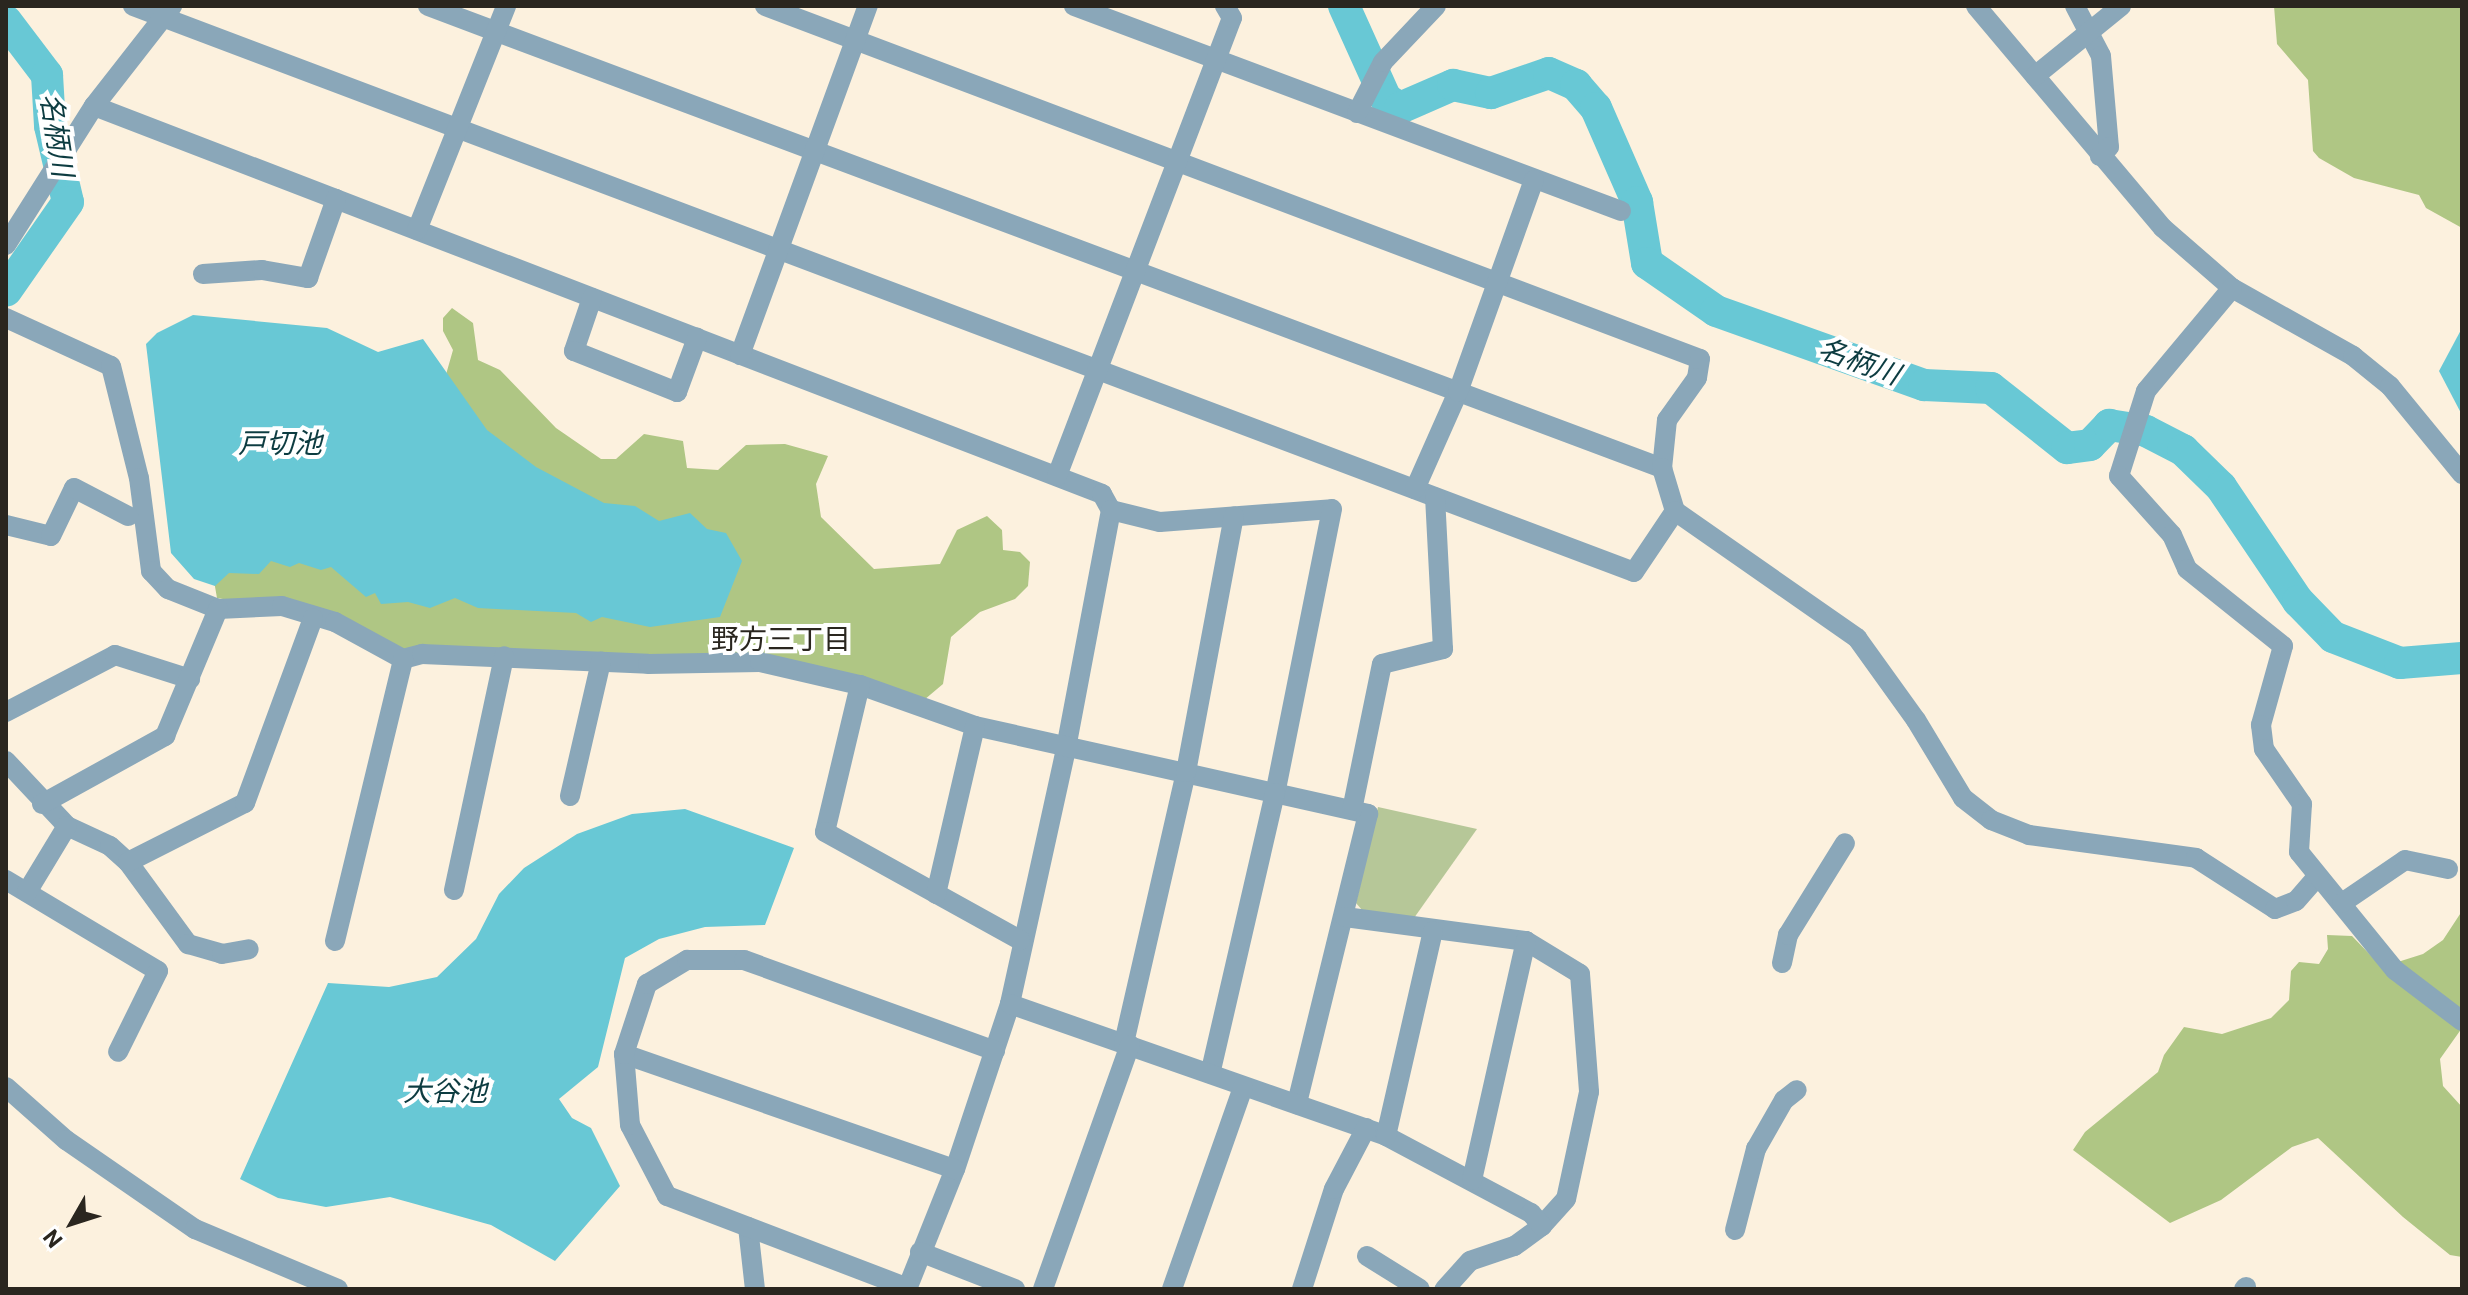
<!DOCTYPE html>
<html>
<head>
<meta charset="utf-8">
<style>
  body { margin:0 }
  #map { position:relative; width:2468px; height:1295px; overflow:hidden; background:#fcf1de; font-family:Roboto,"Noto Sans JP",sans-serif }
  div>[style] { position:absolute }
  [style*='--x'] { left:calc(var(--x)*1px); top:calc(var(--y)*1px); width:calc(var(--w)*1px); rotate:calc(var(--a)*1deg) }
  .green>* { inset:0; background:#b6c798 }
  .forest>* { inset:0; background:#afc684 }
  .water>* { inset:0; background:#68c8d5 }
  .river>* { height:32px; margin:-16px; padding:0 16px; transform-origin:16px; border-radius:16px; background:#68c8d5 }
  .minor>* { height:20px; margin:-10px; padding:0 10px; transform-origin:10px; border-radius:10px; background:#8aa7b9 }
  span { translate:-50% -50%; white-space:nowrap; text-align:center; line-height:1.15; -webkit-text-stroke:8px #fff; paint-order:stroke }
  .water-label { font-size:28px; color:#0d3c41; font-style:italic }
  .neighbourhood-label { font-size:28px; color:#2a261f }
  .frame { position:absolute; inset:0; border:8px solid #2a261f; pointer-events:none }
  .north { position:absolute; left:32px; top:1183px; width:80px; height:80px; -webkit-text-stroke:6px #fff; paint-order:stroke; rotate:231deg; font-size:22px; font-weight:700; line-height:32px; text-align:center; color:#2a261f }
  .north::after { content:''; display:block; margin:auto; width:28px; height:36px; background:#2a261f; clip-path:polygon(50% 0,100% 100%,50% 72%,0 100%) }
</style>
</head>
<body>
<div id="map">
  <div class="green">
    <div style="clip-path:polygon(1378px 807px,1477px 829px,1414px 918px,1362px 910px,1356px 903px)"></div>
  </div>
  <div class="forest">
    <div style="clip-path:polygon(2274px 6px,2462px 6px,2462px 228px,2426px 208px,2419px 195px,2354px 178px,2319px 158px,2313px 151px,2308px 80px,2277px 44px)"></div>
    <div style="clip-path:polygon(452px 308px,473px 323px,478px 360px,500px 370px,556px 428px,601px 459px,616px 459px,644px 434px,683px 441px,687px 468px,718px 470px,746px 445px,785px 444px,828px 456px,816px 484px,821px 517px,874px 569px,940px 564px,957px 530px,987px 516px,1002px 530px,1003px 550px,1020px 552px,1030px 562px,1028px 586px,1015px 599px,980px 612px,951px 637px,943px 684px,924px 700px,758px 657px,403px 651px,343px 619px,217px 598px,214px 581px,219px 572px,259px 558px,656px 526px,601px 508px,560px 486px,490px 436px,445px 378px,453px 350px,443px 331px,443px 318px)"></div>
    <div style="clip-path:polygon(2462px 911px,2462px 1028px,2440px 1059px,2443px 1086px,2462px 1107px,2462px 1257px,2450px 1255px,2403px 1217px,2318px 1138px,2292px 1147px,2221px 1200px,2170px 1223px,2073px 1150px,2085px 1132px,2158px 1072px,2164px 1055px,2184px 1027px,2222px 1034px,2271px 1018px,2289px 1000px,2291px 971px,2299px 962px,2319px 964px,2328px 949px,2327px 935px,2352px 936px,2382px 967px,2423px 954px,2443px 940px)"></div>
  </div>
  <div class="water">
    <div style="clip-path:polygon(193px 315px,327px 328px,378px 352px,423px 339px,487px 430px,536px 467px,604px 503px,635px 506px,659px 521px,690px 513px,707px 529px,726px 533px,742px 561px,720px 617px,650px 627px,602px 617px,591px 622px,576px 613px,478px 608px,455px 598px,430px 608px,408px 602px,381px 604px,375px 593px,366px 597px,331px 567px,321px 570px,299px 563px,290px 567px,271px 561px,259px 574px,229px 573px,215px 586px,194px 579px,171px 553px,146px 344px,157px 333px)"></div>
    <div style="clip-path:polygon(2462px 328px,2462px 415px,2439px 371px)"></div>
    <div style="clip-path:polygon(685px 809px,794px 848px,765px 925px,705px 927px,659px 939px,625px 958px,598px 1067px,559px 1099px,572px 1118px,591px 1128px,620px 1186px,555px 1261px,491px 1225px,390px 1197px,326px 1207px,278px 1198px,240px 1179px,328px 983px,389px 987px,437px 977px,476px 939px,499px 894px,524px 868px,577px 834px,632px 814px)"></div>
  </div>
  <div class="river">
    <div style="--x:1344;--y:6;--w:102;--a:65.7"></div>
    <div style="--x:1386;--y:99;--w:17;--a:33"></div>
    <div style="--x:1400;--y:108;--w:58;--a:-23.5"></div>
    <div style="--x:1453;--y:85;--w:39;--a:12"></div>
    <div style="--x:1491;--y:93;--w:61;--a:-19"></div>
    <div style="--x:1549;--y:73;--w:30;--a:24"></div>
    <div style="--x:1576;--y:85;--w:30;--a:49"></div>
    <div style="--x:1596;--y:108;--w:103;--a:66.4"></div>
    <div style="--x:1637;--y:202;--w:62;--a:80.7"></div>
    <div style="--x:1647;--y:263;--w:84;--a:34.8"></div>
    <div style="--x:1716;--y:311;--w:221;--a:19.6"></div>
    <div style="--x:1924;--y:385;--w:67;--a:2.6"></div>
    <div style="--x:1991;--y:388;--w:97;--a:38.3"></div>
    <div style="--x:2067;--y:448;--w:23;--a:-7"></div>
    <div style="--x:2090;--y:445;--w:28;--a:-46"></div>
    <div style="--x:2109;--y:425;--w:37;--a:9"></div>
    <div style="--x:2146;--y:431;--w:42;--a:27.2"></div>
    <div style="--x:2183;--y:450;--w:53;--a:44.2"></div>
    <div style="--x:2221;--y:487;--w:138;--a:56"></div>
    <div style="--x:2298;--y:601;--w:50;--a:45.8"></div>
    <div style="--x:2333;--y:637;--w:72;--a:21.2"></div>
    <div style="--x:2400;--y:663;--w:62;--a:-4.6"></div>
    <div style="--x:6;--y:21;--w:68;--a:52.8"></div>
    <div style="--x:47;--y:75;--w:51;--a:86.6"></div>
    <div style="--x:50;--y:126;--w:78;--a:76.7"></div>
    <div style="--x:68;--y:202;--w:108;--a:124.9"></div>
  </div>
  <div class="minor">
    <div style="--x:133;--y:6;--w:1604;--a:20.66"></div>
    <div style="--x:1634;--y:572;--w:73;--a:-56.1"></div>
    <div style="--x:428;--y:6;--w:1318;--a:20.53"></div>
    <div style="--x:765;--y:6;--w:999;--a:20.68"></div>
    <div style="--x:1700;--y:359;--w:19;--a:99"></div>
    <div style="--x:1697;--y:378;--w:52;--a:125.5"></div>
    <div style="--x:1667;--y:420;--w:48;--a:95.9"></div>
    <div style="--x:1662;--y:468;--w:45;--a:73.2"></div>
    <div style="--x:1675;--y:511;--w:222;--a:34.9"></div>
    <div style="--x:1857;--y:638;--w:101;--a:54.3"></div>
    <div style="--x:1916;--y:720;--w:91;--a:58.9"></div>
    <div style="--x:1963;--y:798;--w:36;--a:38"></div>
    <div style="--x:1991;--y:820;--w:41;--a:21.5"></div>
    <div style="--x:2029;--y:835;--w:169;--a:7.8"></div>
    <div style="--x:2196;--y:858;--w:94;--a:32.8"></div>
    <div style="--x:2275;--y:909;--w:22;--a:-21"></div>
    <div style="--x:2296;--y:901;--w:33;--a:-49"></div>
    <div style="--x:1074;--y:6;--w:584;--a:20.54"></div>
    <div style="--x:1976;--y:6;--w:290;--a:49.9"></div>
    <div style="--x:2163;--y:228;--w:91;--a:41"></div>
    <div style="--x:2232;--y:288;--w:139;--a:29.3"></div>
    <div style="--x:2353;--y:356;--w:48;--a:39"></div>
    <div style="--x:2390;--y:386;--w:114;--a:50.7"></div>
    <div style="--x:2075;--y:6;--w:56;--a:62.5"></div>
    <div style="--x:2101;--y:56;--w:91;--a:85"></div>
    <div style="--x:2109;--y:147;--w:13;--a:135"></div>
    <div style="--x:2035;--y:76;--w:111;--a:-39.1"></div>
    <div style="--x:94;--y:106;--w:1080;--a:21.05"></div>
    <div style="--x:1102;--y:494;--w:18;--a:61"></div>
    <div style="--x:1111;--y:510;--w:243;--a:100.7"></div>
    <div style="--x:1066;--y:749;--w:261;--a:102.4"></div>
    <div style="--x:1010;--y:1004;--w:174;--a:108.4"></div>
    <div style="--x:955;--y:1169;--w:129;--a:111.8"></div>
    <div style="--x:1357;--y:113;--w:57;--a:-63"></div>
    <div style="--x:1383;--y:62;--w:77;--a:-46.6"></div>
    <div style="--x:417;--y:230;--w:241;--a:-68.3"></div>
    <div style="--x:6;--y:245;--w:165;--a:-57.7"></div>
    <div style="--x:94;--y:106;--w:127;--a:-52"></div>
    <div style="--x:203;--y:274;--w:59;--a:-3.9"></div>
    <div style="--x:262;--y:270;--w:47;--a:9.9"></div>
    <div style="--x:308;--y:278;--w:84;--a:-70.5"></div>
    <div style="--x:2232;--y:288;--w:134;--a:129.9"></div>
    <div style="--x:2146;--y:391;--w:89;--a:107.6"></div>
    <div style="--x:2119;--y:476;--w:79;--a:48.1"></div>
    <div style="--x:2172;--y:535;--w:37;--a:66"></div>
    <div style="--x:2187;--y:569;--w:123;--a:38.7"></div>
    <div style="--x:2283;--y:646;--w:82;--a:105.6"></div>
    <div style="--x:2261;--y:725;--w:24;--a:83"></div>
    <div style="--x:2264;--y:749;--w:67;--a:55.4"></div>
    <div style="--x:2302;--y:804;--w:48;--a:93.6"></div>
    <div style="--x:2299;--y:852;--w:152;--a:50.9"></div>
    <div style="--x:2395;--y:970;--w:84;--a:37.3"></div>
    <div style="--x:592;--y:298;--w:56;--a:108.8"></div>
    <div style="--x:574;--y:351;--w:111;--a:21.7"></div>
    <div style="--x:677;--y:392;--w:58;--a:-69.7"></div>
    <div style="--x:6;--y:318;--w:115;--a:24.6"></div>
    <div style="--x:111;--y:366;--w:115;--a:76"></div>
    <div style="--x:139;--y:478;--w:94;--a:82.6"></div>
    <div style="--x:151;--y:571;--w:25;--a:47"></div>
    <div style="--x:168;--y:589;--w:54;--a:21.8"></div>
    <div style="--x:218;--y:609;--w:64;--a:-2.7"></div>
    <div style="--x:282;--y:606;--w:55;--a:16.8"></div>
    <div style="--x:335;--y:622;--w:77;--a:28.6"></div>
    <div style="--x:403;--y:659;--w:20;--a:-15"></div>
    <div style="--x:422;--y:654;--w:226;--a:2.5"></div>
    <div style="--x:648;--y:664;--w:112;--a:-1"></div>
    <div style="--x:760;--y:662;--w:103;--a:13"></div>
    <div style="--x:860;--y:685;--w:122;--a:19.6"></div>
    <div style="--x:975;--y:726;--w:403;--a:12.6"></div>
    <div style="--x:1368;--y:814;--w:299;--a:103.8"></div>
    <div style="--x:740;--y:355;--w:372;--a:-69.9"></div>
    <div style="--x:1057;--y:476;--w:490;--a:-69.1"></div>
    <div style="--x:1232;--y:18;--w:14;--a:-120"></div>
    <div style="--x:1415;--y:489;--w:106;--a:-66.1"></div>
    <div style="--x:1458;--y:392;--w:225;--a:-70.3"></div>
    <div style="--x:1111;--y:510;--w:50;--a:13.8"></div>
    <div style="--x:1160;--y:522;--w:172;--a:-4.3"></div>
    <div style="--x:1332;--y:509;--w:290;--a:101.3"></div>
    <div style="--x:1275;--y:793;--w:288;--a:103"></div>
    <div style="--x:6;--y:525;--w:46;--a:13.7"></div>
    <div style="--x:51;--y:536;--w:53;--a:-64.4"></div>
    <div style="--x:74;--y:488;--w:61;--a:27.4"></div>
    <div style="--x:860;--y:685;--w:151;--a:103.4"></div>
    <div style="--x:825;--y:832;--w:223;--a:29"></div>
    <div style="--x:6;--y:712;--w:123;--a:-27.6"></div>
    <div style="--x:115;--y:655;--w:79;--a:17.7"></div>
    <div style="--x:6;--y:761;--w:89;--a:46.8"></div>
    <div style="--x:67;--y:826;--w:47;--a:24.9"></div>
    <div style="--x:110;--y:846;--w:24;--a:42"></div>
    <div style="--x:128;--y:862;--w:102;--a:53.8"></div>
    <div style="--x:188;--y:944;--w:35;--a:16"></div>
    <div style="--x:222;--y:954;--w:27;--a:-10"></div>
    <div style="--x:570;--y:796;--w:138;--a:-77"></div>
    <div style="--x:42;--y:804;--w:141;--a:-28.9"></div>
    <div style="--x:165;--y:736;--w:138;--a:-67.3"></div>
    <div style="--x:1352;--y:810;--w:149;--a:-78.4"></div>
    <div style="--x:1382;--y:664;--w:63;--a:-13.8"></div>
    <div style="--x:1443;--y:649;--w:152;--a:-93"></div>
    <div style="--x:128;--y:862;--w:131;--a:-26.8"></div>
    <div style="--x:245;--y:803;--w:197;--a:-69.8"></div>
    <div style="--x:6;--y:880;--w:177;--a:30.9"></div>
    <div style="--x:158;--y:971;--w:90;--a:116.3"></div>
    <div style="--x:454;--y:890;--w:239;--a:-77.9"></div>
    <div style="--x:27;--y:892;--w:77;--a:-58.8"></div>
    <div style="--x:936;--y:894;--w:172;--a:-76.9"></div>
    <div style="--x:2342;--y:903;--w:76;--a:-34.3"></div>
    <div style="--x:2405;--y:860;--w:44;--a:11.8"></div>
    <div style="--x:1345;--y:917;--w:183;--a:7.6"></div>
    <div style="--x:1526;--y:941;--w:63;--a:31.4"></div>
    <div style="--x:1580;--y:974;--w:118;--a:85.6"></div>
    <div style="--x:1589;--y:1092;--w:109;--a:102.1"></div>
    <div style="--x:1566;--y:1199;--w:36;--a:132"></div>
    <div style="--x:1542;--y:1226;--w:34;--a:144"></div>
    <div style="--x:1514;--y:1246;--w:46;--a:161.2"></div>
    <div style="--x:1470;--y:1261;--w:38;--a:132"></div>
    <div style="--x:335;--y:941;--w:290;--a:-76.4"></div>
    <div style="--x:1782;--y:963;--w:29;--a:-78"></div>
    <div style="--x:1788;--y:935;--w:108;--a:-58.2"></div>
    <div style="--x:1010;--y:1004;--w:398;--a:19.3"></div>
    <div style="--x:1386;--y:1136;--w:164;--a:28"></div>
    <div style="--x:1531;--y:1213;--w:17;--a:50"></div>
    <div style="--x:1124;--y:1043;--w:278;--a:-77.1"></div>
    <div style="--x:1186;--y:772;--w:260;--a:-79.4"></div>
    <div style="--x:624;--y:1054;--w:350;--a:19.2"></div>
    <div style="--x:6;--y:1087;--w:80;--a:41.5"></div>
    <div style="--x:66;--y:1140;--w:157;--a:34.6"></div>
    <div style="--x:195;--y:1229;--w:155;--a:22.8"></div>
    <div style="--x:1386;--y:1136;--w:210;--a:-77.1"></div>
    <div style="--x:1472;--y:1180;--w:245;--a:-77.3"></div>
    <div style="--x:748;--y:1227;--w:62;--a:83.6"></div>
    <div style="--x:1735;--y:1230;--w:84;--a:-75.5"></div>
    <div style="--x:1756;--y:1149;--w:56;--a:-60.3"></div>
    <div style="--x:1784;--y:1100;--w:16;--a:-38"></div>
    <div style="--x:920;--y:1252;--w:102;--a:21.3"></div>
    <div style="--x:1367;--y:1256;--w:62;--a:31.9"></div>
    <div style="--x:908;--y:1288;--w:258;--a:-159.1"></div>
    <div style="--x:667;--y:1196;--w:80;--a:-117.5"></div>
    <div style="--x:630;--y:1125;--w:71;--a:-94.8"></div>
    <div style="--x:624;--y:1054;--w:74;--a:-71.8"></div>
    <div style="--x:647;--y:984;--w:47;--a:-31"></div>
    <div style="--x:687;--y:960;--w:57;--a:0"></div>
    <div style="--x:744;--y:960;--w:267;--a:19.9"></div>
    <div style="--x:1043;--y:1289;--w:259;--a:-70.4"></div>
    <div style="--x:1172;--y:1289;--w:214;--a:-70.6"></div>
    <div style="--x:1302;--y:1289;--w:105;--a:-72.3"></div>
    <div style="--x:1334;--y:1189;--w:69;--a:-62.3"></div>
    <div style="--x:2244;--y:1289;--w:3;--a:-45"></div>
  </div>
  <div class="water-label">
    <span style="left:56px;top:135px;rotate:81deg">名柄川</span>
    <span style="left:1859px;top:362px;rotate:20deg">名柄川</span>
    <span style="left:280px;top:444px">戸切池</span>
    <span style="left:445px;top:1092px">大谷池</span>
  </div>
  <div class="neighbourhood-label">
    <span style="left:781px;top:640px">野方三丁目</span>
  </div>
  <div class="frame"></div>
  <div class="north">N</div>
</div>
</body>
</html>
